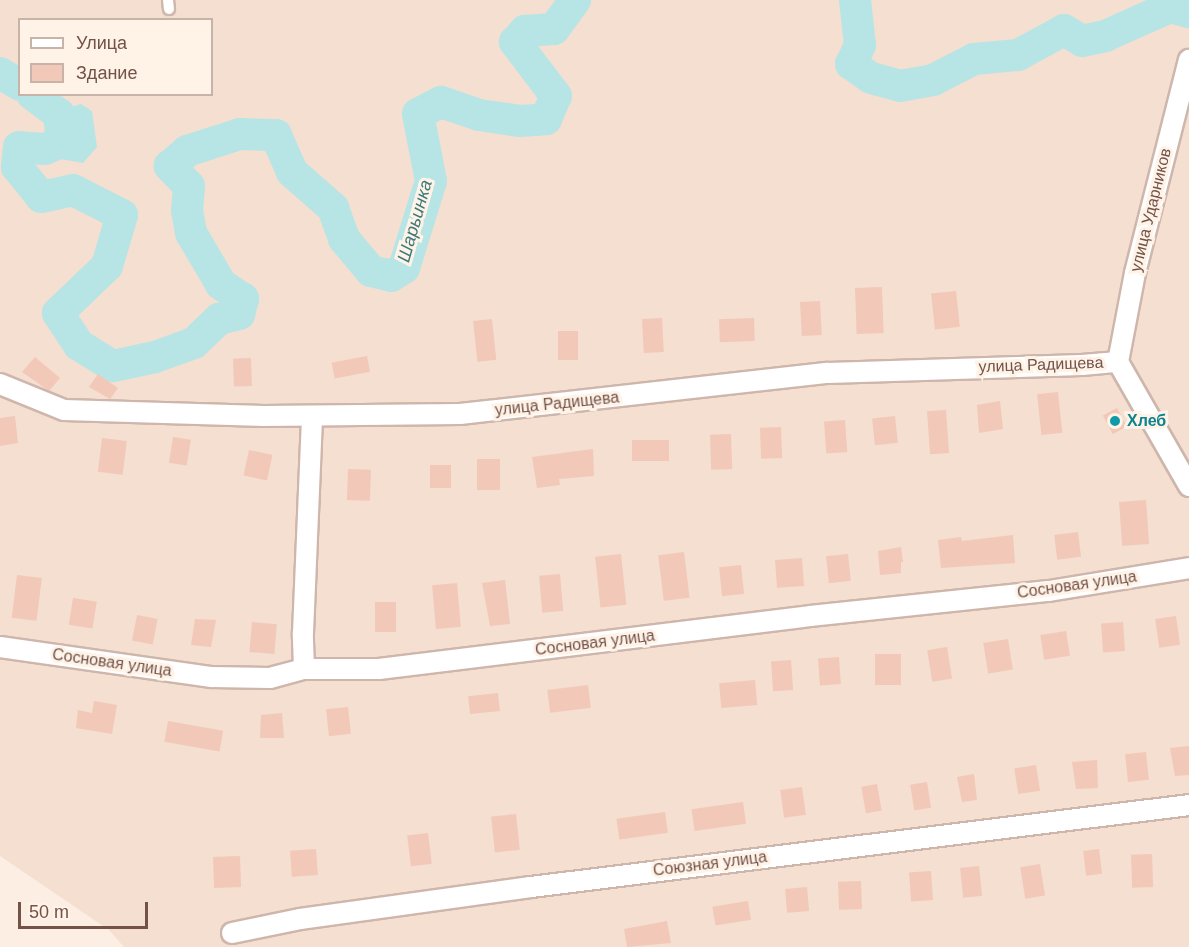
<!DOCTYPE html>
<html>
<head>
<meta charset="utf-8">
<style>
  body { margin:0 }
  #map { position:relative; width:1189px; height:947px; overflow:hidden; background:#fceee2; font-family:Arial,sans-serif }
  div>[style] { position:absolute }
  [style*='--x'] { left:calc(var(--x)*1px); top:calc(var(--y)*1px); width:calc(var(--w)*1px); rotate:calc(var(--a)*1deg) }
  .residential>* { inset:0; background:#f4dfd0 }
  .water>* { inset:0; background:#b7e5e5 }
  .river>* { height:32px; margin:-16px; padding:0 16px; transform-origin:16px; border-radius:16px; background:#b7e5e5 }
  .building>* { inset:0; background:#f2c8b9; transform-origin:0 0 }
  .roads { filter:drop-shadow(2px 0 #cfb6ac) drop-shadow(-2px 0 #cfb6ac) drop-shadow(0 2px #cfb6ac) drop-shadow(0 -2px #cfb6ac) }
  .service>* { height:10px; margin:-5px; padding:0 5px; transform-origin:5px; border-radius:5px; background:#fff }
  .minor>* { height:20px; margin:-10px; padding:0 10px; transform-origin:10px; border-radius:10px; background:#fff }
  .dots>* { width:16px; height:16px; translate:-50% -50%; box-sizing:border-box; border:3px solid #fff3e8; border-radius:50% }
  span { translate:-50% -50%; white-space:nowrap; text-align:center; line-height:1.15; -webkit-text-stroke:6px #fff3e8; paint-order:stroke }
  .street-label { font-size:16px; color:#745248 }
  .culture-label { font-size:16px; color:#0d838f; font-weight:700 }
  .left { translate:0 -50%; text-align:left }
  .water-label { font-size:18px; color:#3c7879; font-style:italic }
  .legend { position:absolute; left:18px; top:18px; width:195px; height:78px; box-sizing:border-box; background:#fff3e8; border:2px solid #c7b3a8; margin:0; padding:8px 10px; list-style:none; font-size:18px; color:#745248 }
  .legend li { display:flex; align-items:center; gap:12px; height:30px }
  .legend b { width:30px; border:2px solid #c7b3a8 }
  .scale { position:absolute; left:18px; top:902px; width:130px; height:27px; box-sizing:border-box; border:3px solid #745248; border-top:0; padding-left:8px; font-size:18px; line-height:21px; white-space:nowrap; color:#745248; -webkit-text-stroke:4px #fff3e8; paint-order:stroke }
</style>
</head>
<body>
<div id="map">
  <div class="residential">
    <div style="clip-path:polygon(evenodd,0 0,1189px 0,1189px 947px,124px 947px,109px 930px,0 856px,0 0,20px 20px,212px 20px,212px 94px,20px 94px,20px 20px)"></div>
  </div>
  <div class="water">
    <div style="clip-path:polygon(81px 104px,92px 111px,97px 147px,83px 163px,50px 157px,51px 139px,62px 141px,65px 109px)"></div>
  </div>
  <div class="river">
    <div style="--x:855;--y:0;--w:45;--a:83.7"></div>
    <div style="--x:860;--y:45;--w:21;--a:115"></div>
    <div style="--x:851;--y:64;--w:24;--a:35"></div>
    <div style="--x:871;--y:78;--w:30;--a:15"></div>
    <div style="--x:900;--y:86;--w:34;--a:-10"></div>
    <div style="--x:933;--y:80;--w:46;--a:-27.1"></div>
    <div style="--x:974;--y:59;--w:44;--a:-5.2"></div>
    <div style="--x:1018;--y:55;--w:52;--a:-28.5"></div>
    <div style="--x:1064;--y:30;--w:21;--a:31"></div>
    <div style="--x:1082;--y:41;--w:24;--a:-12"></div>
    <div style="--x:1105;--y:36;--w:71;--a:-24"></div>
    <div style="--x:1170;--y:7;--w:20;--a:15"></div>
    <div style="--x:0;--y:73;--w:23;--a:31"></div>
    <div style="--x:32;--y:94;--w:34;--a:37"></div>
    <div style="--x:59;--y:114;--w:28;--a:84"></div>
    <div style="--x:62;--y:142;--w:18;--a:158"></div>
    <div style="--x:45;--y:149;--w:26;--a:-176"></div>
    <div style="--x:19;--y:147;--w:20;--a:96"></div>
    <div style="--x:17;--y:167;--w:38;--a:51"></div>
    <div style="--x:41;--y:197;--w:33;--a:-12"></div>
    <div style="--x:73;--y:190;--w:55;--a:27"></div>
    <div style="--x:122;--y:215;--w:53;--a:106.4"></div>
    <div style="--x:107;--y:266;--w:68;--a:136.2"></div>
    <div style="--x:58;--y:313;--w:38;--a:57"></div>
    <div style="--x:79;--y:345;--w:40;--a:32"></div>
    <div style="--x:113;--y:366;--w:43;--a:-12.1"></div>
    <div style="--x:155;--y:357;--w:41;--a:-19.7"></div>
    <div style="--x:194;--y:343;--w:35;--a:-44"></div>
    <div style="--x:219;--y:319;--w:21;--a:-14"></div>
    <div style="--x:239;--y:314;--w:16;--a:-75"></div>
    <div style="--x:243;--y:299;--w:27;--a:-146"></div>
    <div style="--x:221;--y:284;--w:59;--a:-120.5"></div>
    <div style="--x:191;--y:233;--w:23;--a:-100"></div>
    <div style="--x:187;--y:210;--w:24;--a:-85"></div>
    <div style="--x:189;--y:186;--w:28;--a:-134"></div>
    <div style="--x:170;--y:166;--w:23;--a:-41"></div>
    <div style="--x:187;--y:151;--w:56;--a:-17.8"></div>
    <div style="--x:240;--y:134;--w:36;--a:2"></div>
    <div style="--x:276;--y:135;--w:40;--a:66.6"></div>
    <div style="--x:292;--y:172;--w:55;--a:41.3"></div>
    <div style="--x:333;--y:208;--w:33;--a:70"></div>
    <div style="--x:344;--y:239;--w:42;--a:49.8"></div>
    <div style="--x:371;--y:271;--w:21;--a:14"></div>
    <div style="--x:391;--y:276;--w:15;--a:-32"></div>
    <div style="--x:404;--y:268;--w:91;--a:-72.8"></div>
    <div style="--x:431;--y:181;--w:68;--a:-101"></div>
    <div style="--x:418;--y:114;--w:26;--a:-28"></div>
    <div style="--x:441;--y:102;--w:40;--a:18.9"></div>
    <div style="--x:479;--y:115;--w:41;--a:8.3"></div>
    <div style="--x:520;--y:121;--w:26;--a:-4"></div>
    <div style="--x:546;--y:119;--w:25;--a:-67"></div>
    <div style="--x:556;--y:96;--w:68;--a:-127.2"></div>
    <div style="--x:515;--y:42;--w:15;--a:-48"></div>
    <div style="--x:525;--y:31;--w:29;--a:-4"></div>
    <div style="--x:554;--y:29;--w:36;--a:-54"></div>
  </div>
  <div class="building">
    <div style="left:882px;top:287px;width:46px;height:27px;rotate:88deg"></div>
    <div style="left:956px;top:291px;width:36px;height:25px;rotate:84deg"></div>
    <div style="left:820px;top:301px;width:34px;height:20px;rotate:87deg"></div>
    <div style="left:662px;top:318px;width:34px;height:20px;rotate:87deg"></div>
    <div style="left:754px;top:318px;width:23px;height:35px;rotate:88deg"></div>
    <div style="left:492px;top:319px;width:41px;height:19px;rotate:84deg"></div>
    <div style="left:558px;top:331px;width:20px;height:29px"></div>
    <div style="left:367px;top:356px;width:16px;height:36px;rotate:79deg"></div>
    <div style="clip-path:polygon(35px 357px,60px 378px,49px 391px,22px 372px)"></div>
    <div style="left:251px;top:358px;width:28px;height:18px;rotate:88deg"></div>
    <div style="clip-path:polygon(98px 374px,118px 388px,110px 399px,89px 387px)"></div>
    <div style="left:1058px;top:392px;width:41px;height:21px;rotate:84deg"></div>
    <div style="clip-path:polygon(1000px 401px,1003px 429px,979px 433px,977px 405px)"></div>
    <div style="left:1117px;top:408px;width:21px;height:16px;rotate:62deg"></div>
    <div style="left:946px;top:410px;width:43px;height:19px;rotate:86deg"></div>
    <div style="clip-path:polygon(15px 416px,18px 443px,0 446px,0 418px)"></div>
    <div style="left:895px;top:416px;width:27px;height:23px;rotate:84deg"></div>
    <div style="left:845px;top:420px;width:32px;height:21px;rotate:86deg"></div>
    <div style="left:781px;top:427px;width:31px;height:21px;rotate:88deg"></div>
    <div style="left:731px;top:434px;width:35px;height:21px;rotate:88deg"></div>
    <div style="left:173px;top:437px;width:18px;height:26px;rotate:9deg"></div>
    <div style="left:102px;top:438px;width:25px;height:34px;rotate:7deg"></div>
    <div style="left:669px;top:440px;width:21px;height:37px;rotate:90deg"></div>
    <div style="clip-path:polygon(593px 449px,594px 476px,559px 479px,560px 485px,537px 488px,532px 457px)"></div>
    <div style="left:249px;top:450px;width:24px;height:26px;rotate:12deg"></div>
    <div style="left:477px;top:459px;width:23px;height:31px"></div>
    <div style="left:451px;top:465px;width:23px;height:21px;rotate:90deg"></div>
    <div style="left:348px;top:469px;width:23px;height:31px;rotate:2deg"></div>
    <div style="left:1146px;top:500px;width:44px;height:27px;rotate:86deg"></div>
    <div style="left:1078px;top:532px;width:25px;height:24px;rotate:83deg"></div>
    <div style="clip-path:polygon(1013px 535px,1015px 563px,941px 568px,938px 540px,961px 537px,962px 541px)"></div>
    <div style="clip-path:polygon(901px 547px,903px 562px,901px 562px,901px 573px,880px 575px,878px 551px)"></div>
    <div style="left:684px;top:552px;width:46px;height:26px;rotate:83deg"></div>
    <div style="left:621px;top:554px;width:51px;height:26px;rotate:84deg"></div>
    <div style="left:848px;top:554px;width:27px;height:22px;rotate:84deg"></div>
    <div style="left:802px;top:558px;width:28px;height:27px;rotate:86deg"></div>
    <div style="left:741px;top:565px;width:29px;height:22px;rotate:84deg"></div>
    <div style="left:560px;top:574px;width:37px;height:21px;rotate:85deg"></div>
    <div style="left:17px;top:575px;width:25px;height:43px;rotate:7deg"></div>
    <div style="clip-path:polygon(505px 580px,510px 624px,490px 626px,482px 583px)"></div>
    <div style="left:457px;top:583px;width:44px;height:25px;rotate:85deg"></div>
    <div style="left:73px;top:598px;width:24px;height:27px;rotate:9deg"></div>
    <div style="left:396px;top:602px;width:30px;height:21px;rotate:90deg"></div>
    <div style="left:137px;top:615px;width:21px;height:26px;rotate:11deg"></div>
    <div style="left:1176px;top:616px;width:29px;height:21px;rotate:82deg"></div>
    <div style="clip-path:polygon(195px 619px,216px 620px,211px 647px,191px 645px)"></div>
    <div style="left:252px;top:622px;width:25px;height:30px;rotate:5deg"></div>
    <div style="left:1123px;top:622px;width:29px;height:22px;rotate:86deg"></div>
    <div style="left:1066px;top:631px;width:25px;height:26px;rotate:81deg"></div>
    <div style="left:1008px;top:639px;width:31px;height:25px;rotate:81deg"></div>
    <div style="left:947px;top:647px;width:32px;height:20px;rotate:81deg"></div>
    <div style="left:901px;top:654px;width:31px;height:26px;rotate:90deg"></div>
    <div style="left:839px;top:657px;width:27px;height:21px;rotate:86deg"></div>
    <div style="left:791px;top:660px;width:30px;height:20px;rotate:86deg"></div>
    <div style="left:755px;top:680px;width:25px;height:36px;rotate:85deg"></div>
    <div style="left:588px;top:685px;width:23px;height:41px;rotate:83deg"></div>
    <div style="left:498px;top:693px;width:18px;height:30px;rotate:84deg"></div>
    <div style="clip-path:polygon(94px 701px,117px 705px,112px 734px,76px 728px,78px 710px,92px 713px)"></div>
    <div style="left:348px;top:707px;width:27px;height:22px;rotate:84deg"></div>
    <div style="clip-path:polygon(282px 713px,284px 738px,260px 738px,261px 715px)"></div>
    <div style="left:168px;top:721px;width:56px;height:21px;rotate:10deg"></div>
    <div style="clip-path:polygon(1189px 746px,1189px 775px,1175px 776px,1170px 748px)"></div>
    <div style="left:1146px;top:752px;width:28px;height:21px;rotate:84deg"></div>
    <div style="clip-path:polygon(1097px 760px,1098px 788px,1076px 789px,1072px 762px)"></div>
    <div style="left:1036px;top:765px;width:26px;height:22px;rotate:81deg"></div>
    <div style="clip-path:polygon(974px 774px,977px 800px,962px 802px,957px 777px)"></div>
    <div style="left:927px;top:782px;width:26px;height:17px;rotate:81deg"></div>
    <div style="left:877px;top:784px;width:27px;height:16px;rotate:80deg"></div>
    <div style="left:802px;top:787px;width:28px;height:22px;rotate:82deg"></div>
    <div style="left:743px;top:802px;width:22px;height:52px;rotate:82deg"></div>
    <div style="left:665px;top:812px;width:21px;height:49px;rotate:82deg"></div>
    <div style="left:516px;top:814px;width:36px;height:25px;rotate:84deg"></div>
    <div style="left:428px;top:833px;width:31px;height:21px;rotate:83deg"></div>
    <div style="left:316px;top:849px;width:26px;height:26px;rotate:86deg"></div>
    <div style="left:1099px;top:849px;width:25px;height:16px;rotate:83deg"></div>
    <div style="left:1152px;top:854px;width:33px;height:21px;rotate:88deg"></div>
    <div style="left:240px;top:856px;width:31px;height:27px;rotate:88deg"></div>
    <div style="left:1040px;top:864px;width:32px;height:20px;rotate:81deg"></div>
    <div style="left:979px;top:866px;width:30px;height:19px;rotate:84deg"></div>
    <div style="left:931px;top:871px;width:29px;height:22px;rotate:86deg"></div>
    <div style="left:861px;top:881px;width:28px;height:23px;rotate:88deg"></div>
    <div style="left:807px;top:887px;width:24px;height:22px;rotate:85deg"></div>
    <div style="left:748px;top:901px;width:19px;height:36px;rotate:81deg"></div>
    <div style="clip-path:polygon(667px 921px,671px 943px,627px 947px,624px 929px)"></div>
  </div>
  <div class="roads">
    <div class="service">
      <div style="--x:168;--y:0;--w:9;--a:84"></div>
    </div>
    <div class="minor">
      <div style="--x:1118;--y:362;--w:91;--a:-79.2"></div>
      <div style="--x:1135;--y:273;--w:220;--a:-75.8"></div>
      <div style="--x:1118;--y:362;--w:143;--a:60.2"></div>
      <div style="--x:0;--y:384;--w:69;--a:22.1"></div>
      <div style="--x:64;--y:410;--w:200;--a:1.7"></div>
      <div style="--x:264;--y:416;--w:196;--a:-0.6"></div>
      <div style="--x:460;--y:414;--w:370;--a:-6.4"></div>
      <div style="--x:828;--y:373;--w:254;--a:-1.8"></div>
      <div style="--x:1082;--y:365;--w:36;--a:-5"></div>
      <div style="--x:0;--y:647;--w:214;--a:8.1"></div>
      <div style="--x:212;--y:677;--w:58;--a:1"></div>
      <div style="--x:270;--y:678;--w:35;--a:-15"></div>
      <div style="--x:304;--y:669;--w:75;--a:0"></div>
      <div style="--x:379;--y:669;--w:434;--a:-7"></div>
      <div style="--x:810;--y:616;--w:240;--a:-6"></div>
      <div style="--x:1049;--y:591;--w:142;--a:-9.3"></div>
      <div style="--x:304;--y:669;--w:36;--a:-92"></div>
      <div style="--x:303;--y:633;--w:217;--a:-87.6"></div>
      <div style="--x:232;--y:933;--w:69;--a:-11.6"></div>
      <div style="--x:300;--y:919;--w:233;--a:-7.9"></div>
      <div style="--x:531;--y:887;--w:663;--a:-7.1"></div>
    </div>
  </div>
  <div class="dots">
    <div style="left:1115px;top:421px;background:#0f9aa8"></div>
  </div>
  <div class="street-label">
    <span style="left:1151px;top:210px;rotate:-76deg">улица Ударников</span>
    <span style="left:1041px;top:365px;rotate:-2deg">улица Радищева</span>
    <span style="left:557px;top:404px;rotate:-6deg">улица Радищева</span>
    <span style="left:1077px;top:585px;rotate:-8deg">Сосновая улица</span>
    <span style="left:595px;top:643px;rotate:-7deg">Сосновая улица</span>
    <span style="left:112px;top:663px;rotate:8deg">Сосновая улица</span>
    <span style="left:710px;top:864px;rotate:-7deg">Союзная улица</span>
  </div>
  <div class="culture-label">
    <span class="left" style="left:1127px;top:421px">Хлеб</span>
  </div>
  <div class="water-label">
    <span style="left:415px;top:221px;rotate:-74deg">Шарьинка</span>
  </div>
  <ul class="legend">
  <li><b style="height:8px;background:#fff"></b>Улица</li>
  <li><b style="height:16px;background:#f2c8b9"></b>Здание</li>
  </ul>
  <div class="scale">50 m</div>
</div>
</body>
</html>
